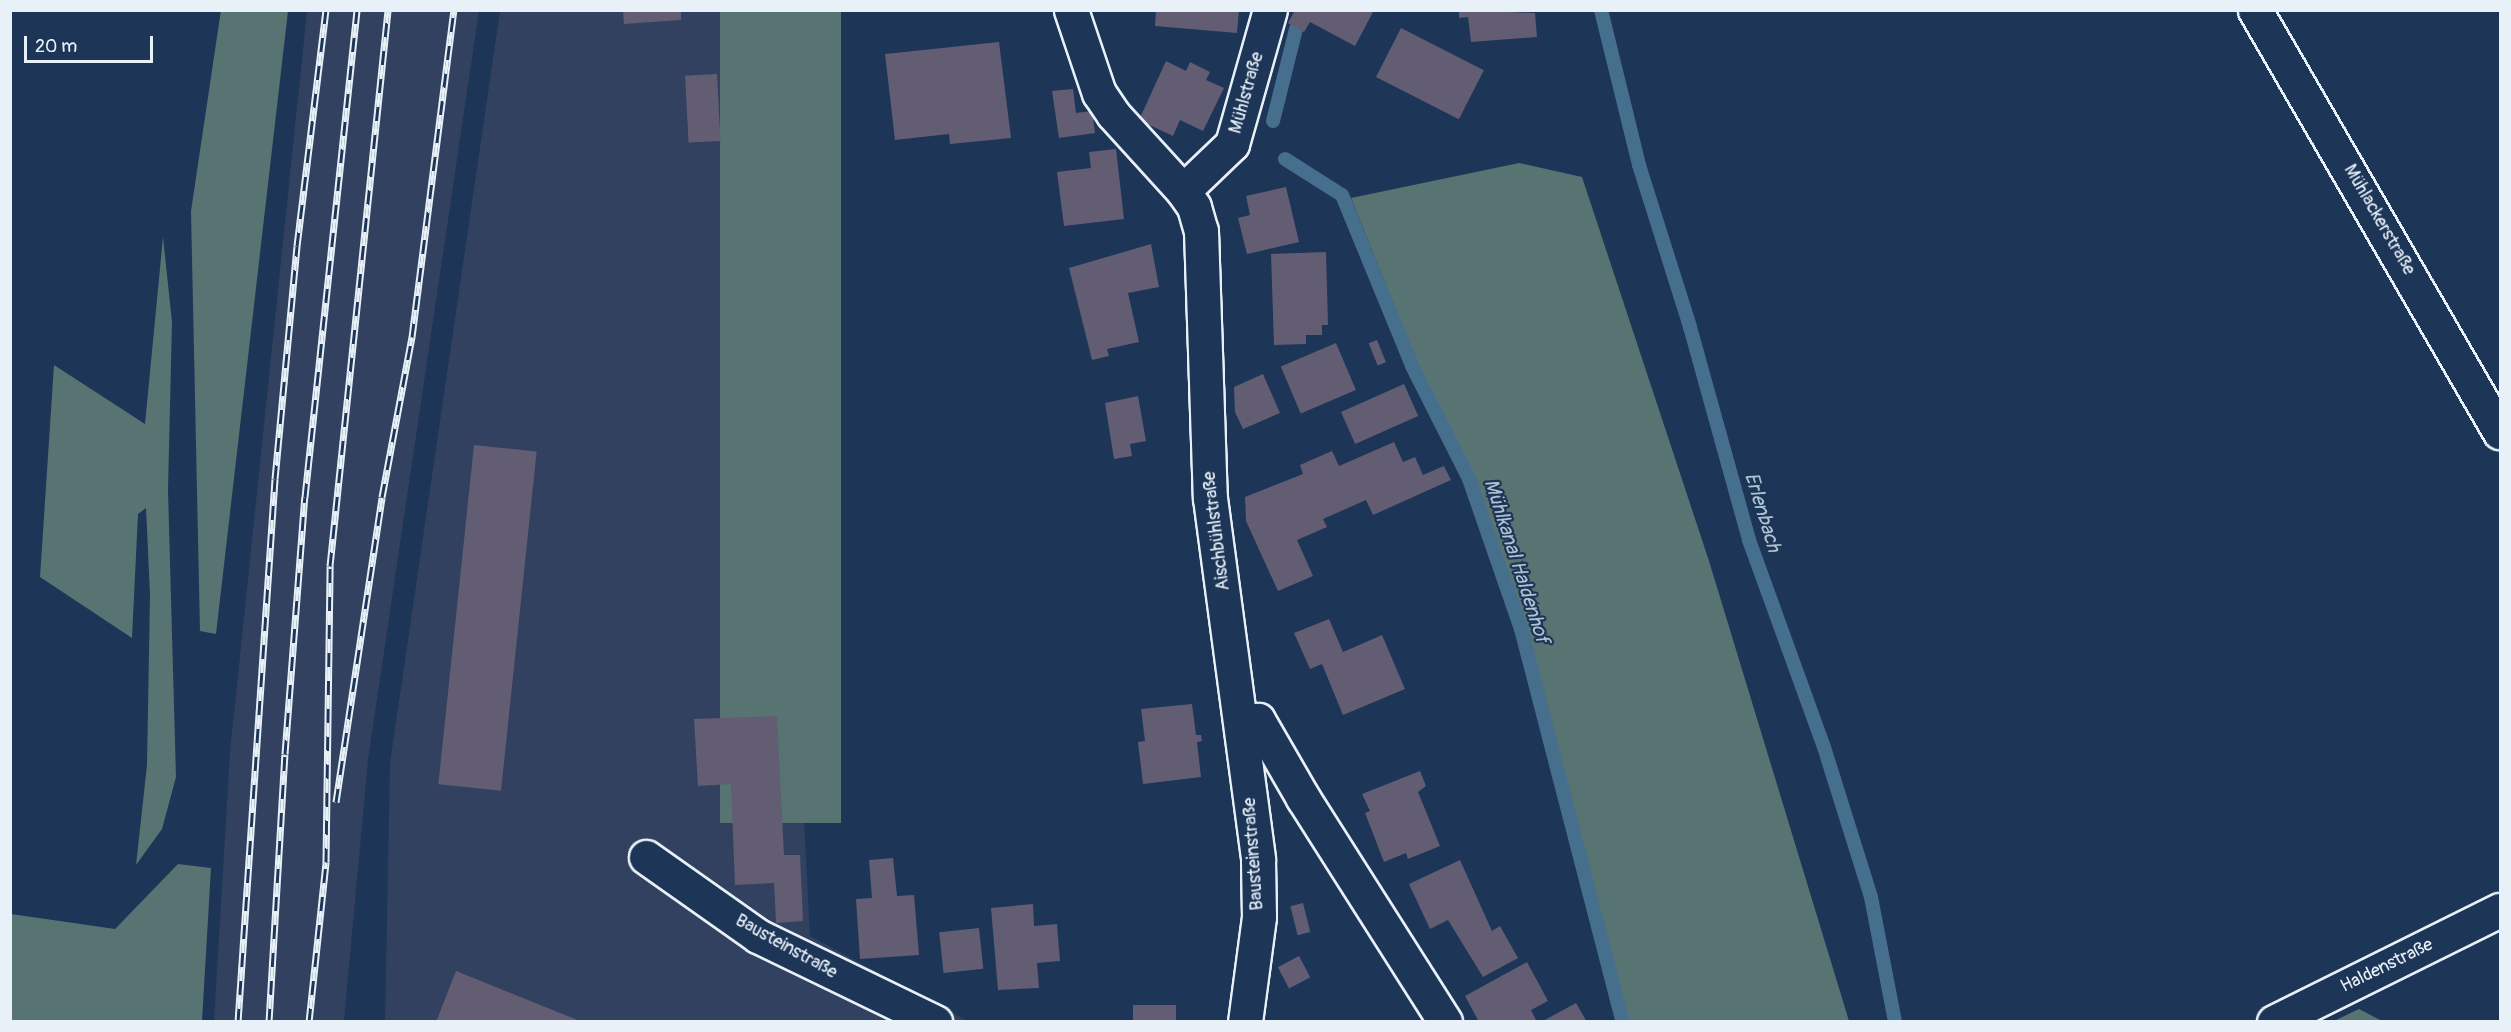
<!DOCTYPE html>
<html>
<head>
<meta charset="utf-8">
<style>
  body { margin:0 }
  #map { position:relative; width:2511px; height:1032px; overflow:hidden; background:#1d3557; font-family:Pangolin,sans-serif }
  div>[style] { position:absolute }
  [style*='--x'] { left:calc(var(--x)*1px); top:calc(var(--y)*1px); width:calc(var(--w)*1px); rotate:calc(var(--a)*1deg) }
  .built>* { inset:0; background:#32415f }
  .green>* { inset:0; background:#577472; transform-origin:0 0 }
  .stream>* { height:14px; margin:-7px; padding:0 7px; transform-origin:7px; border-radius:7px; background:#456f8c }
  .building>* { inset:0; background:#625d72; transform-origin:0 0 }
  .roads { filter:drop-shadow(2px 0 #e8f1f8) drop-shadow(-2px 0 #e8f1f8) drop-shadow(0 2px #e8f1f8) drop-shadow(0 -2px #e8f1f8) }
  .minor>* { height:33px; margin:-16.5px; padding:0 16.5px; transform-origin:16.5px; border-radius:16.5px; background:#1d3557 }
  .major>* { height:33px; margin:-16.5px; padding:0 16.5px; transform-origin:16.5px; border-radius:16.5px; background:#1d3557 }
  .rail>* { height:7px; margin-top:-3.5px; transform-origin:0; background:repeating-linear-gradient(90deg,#1d3557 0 14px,#e8f1f8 0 28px); box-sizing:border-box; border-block:2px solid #e8f1f8 }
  span { translate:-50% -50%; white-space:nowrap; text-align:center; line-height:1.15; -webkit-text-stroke:4.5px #1d3557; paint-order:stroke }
  .street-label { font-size:18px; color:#e8f1f8 }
  .water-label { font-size:20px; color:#afc4d2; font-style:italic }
  .frame { position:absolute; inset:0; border:12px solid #e8f1f8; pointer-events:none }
  .scale { position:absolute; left:24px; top:36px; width:129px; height:27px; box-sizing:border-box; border:3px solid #e8f1f8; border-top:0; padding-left:8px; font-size:18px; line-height:21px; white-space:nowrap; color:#e8f1f8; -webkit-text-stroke:4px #1d3557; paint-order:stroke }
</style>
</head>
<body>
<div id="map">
  <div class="built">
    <div style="clip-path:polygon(307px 11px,479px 11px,368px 760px,344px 1021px,214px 1021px,230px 752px)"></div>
    <div style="clip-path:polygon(500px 11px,720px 11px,804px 819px,810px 936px,968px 1021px,385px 1022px,390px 763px)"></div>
  </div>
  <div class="green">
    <div style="clip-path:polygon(221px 10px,288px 11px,216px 634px,200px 631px,191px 211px)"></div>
    <div style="left:720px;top:11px;width:121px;height:812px"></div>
    <div style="clip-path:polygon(1519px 163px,1582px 177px,1709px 561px,1849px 1021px,1628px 1021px,1526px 627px,1474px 477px,1418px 364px,1351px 198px)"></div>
    <div style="clip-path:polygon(163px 237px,172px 322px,168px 490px,176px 777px,162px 829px,136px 865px,147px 765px,150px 595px,146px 508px,138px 514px,132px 638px,40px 577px,54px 365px,145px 424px)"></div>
    <div style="clip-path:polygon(178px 864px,211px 868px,202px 1021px,11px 1021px,11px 914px,115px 929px)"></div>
    <div style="clip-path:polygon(2359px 1009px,2382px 1021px,2334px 1021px)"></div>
  </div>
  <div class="stream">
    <div style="--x:1601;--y:10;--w:160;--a:76.2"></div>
    <div style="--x:1639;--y:165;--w:170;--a:72.5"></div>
    <div style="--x:1690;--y:327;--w:221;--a:74.5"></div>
    <div style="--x:1749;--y:540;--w:220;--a:70.1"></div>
    <div style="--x:1824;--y:747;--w:157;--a:72.6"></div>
    <div style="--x:1871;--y:897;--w:127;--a:79.1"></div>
    <div style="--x:1273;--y:121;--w:95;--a:-76"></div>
    <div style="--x:1285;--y:159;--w:67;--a:32.3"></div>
    <div style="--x:1342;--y:195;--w:185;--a:67.7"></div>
    <div style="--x:1412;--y:366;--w:127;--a:63.2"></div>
    <div style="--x:1469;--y:479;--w:159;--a:70.9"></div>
    <div style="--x:1521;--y:629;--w:406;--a:75.5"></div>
  </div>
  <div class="building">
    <div style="clip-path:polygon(623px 10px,681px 10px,681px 20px,624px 24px)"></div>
    <div style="clip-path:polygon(1156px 10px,1239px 10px,1237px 33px,1155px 26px)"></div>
    <div style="clip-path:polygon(1295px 10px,1374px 10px,1355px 46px,1310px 22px,1304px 32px,1288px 23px)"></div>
    <div style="clip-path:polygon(1459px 10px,1535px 13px,1537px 37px,1471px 42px,1468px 17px,1459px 18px)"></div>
    <div style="left:1401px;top:28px;width:93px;height:55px;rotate:27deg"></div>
    <div style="clip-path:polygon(999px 42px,1011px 138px,950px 144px,949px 134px,895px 140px,885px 54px)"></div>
    <div style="clip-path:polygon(1166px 61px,1186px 71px,1190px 62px,1210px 72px,1206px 80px,1224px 88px,1203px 131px,1180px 120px,1173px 136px,1139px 120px)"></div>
    <div style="left:717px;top:74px;width:67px;height:32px;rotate:87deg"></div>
    <div style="clip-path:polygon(1073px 89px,1076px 113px,1092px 111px,1095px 133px,1059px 138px,1052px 91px)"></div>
    <div style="clip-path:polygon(1116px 149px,1124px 219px,1064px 226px,1057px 172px,1091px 168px,1089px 152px)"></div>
    <div style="clip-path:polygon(1286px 187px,1299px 242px,1247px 254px,1238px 218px,1250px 215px,1246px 196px)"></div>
    <div style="clip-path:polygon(1151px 244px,1159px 287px,1128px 293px,1139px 342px,1107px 349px,1109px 356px,1092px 360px,1069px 268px)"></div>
    <div style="clip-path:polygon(1326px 252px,1328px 325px,1322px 325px,1322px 335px,1306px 335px,1306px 344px,1274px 345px,1271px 254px)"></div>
    <div style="left:1377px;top:340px;width:24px;height:9px;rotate:68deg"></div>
    <div style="left:1336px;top:343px;width:51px;height:60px;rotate:67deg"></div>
    <div style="clip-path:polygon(1263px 374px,1280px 413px,1243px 429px,1235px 412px,1234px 387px)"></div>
    <div style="left:1404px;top:384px;width:35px;height:69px;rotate:66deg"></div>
    <div style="clip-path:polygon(1138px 396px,1146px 441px,1130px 444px,1132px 456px,1114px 459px,1105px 403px)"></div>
    <div style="clip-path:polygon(1394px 442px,1403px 462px,1415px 457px,1423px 475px,1444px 466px,1451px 480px,1373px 515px,1366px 500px,1323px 519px,1327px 527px,1297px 540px,1313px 576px,1278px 591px,1246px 521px,1245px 497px,1303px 474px,1300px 465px,1332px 451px,1339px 466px)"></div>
    <div style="left:474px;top:445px;width:63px;height:341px;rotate:6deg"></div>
    <div style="clip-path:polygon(1329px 619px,1343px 652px,1382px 635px,1405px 689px,1343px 715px,1322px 664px,1310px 669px,1294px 633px)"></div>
    <div style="clip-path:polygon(1192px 704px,1196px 735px,1201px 735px,1202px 741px,1197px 742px,1201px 777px,1143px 784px,1138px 742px,1145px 741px,1141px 709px)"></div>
    <div style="clip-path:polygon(777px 716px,784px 855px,800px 855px,803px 921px,776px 923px,774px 883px,735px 885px,731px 784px,698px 786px,694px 719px)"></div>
    <div style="clip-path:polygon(1420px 771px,1426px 786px,1418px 792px,1440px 846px,1408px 859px,1406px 853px,1384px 862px,1365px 813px,1370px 811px,1362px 794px)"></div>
    <div style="clip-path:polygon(893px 858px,897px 896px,914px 895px,919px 955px,860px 959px,856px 899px,872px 898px,869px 860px)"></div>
    <div style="clip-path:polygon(1460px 860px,1492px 931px,1500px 926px,1518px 958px,1483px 977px,1448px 920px,1430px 929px,1409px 884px)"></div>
    <div style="left:1303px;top:903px;width:30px;height:13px;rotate:76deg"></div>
    <div style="clip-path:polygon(1033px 904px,1034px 926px,1057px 924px,1060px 961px,1037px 963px,1039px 988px,998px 990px,991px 908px)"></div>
    <div style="left:979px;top:928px;width:41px;height:40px;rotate:84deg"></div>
    <div style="left:1299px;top:956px;width:24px;height:24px;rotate:62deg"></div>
    <div style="clip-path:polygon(1527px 962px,1548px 1001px,1531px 1010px,1537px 1022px,1479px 1022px,1465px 996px)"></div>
    <div style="clip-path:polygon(456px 971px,580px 1021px,580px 1022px,436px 1022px)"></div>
    <div style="clip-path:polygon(1576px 1003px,1587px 1022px,1541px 1022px)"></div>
    <div style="left:1176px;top:1005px;width:17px;height:43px;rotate:90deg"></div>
  </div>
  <div class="roads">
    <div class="minor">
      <div style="--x:1071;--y:10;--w:88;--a:71.4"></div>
      <div style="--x:1099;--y:93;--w:25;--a:56"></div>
      <div style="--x:1113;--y:114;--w:104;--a:47.7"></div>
      <div style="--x:1183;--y:191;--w:19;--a:55"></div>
      <div style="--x:1194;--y:207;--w:25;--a:74"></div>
      <div style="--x:1201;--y:231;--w:267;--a:88.1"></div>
      <div style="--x:1210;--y:498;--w:365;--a:82.4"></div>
      <div style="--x:1258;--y:860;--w:57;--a:89"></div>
      <div style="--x:1259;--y:917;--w:106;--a:97.6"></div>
      <div style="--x:1183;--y:191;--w:68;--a:-43.8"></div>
      <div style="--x:1232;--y:144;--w:139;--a:-74.2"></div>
      <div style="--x:1243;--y:721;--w:15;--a:-4"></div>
      <div style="--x:1258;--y:720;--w:90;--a:60"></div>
      <div style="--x:1303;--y:798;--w:265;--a:57.6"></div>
      <div style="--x:646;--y:857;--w:137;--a:35.2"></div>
      <div style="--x:758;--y:936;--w:197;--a:25.9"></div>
      <div style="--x:2274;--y:1022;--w:252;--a:-26.4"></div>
    </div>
    <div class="major">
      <div style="--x:2255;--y:10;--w:488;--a:59.9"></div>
    </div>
  </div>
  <div class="rail">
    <div style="--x:336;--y:802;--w:308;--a:-81.4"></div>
    <div style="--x:382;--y:497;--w:163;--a:-79.4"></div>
    <div style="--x:412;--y:337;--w:330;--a:-82.7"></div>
    <div style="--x:238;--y:1022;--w:544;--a:-86.1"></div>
    <div style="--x:275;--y:479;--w:234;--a:-84.6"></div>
    <div style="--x:297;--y:246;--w:238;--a:-83"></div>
    <div style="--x:269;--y:1022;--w:268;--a:-86.6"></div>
    <div style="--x:285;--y:754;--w:258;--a:-85.6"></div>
    <div style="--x:305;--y:497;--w:490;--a:-83.9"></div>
    <div style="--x:309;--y:1022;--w:161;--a:-83.9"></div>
    <div style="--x:326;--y:862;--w:296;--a:-89.2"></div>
    <div style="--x:330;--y:566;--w:559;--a:-84.04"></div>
  </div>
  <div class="street-label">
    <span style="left:1247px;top:93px;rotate:-74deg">Mühlstraße</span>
    <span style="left:2379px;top:220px;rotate:60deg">Mühlackerstraße</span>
    <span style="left:1217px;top:531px;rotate:-97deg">Aischbühlstraße</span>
    <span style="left:1254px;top:854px;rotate:-94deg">Bausteinstraße</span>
    <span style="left:786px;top:947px;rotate:29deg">Bausteinstraße</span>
    <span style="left:2387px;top:966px;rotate:-26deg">Haldenstraße</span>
  </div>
  <div class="water-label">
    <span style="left:1763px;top:512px;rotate:73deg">Erlenbach</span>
    <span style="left:1517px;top:561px;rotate:72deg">Mühlkanal Haldenhof</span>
  </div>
  <div class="frame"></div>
  <div class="scale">20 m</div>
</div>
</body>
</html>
